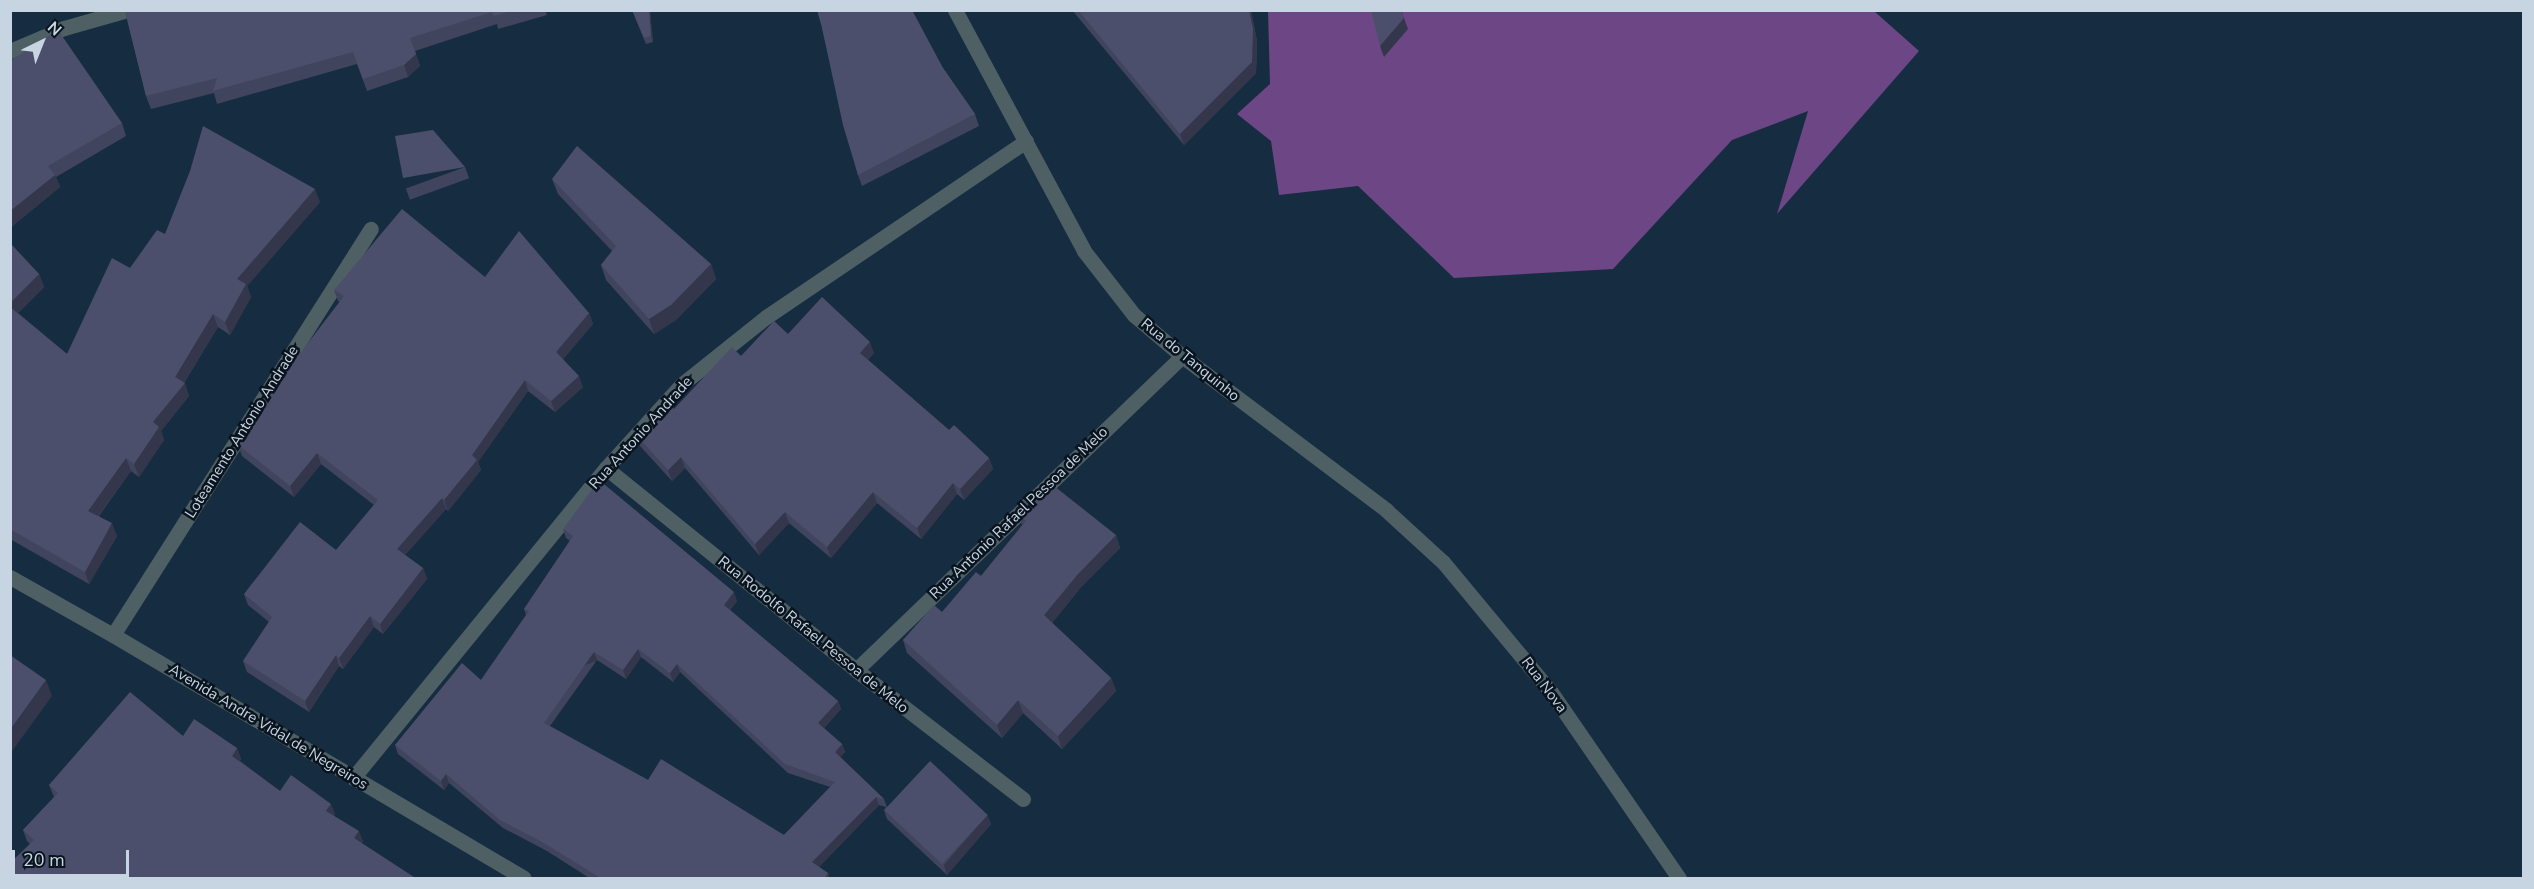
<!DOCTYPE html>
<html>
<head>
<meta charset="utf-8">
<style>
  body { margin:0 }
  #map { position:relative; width:2534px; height:889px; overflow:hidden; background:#162d41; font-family:"Nunito Sans",sans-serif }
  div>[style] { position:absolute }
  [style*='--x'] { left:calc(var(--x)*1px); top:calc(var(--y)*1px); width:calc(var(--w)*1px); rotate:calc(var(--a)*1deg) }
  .forest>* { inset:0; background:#6d4685 }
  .minor>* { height:15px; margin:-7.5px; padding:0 7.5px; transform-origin:7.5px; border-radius:7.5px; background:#4f6064 }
  .wall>* { inset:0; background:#40445c; transform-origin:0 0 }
  .shaded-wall>* { inset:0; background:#34374b; transform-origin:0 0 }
  .building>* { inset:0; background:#4b4f6b; transform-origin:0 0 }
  span { translate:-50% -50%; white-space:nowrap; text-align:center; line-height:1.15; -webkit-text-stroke:5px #0a141e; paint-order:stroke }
  .street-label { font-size:15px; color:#c7d4e2 }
  .frame { position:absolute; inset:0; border:12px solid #c7d4e2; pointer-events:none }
  .north { position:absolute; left:12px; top:12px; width:60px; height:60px; -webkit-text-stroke:4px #0a141e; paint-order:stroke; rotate:43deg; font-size:16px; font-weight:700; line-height:24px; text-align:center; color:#c7d4e2 }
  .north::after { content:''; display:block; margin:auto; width:21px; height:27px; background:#c7d4e2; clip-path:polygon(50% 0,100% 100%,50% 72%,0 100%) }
  .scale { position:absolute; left:12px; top:850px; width:117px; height:27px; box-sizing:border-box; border:3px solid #c7d4e2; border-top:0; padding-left:8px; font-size:18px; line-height:21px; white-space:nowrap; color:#c7d4e2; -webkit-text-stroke:4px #0a141e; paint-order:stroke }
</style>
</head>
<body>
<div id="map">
  <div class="forest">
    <div style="clip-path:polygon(1268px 11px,1874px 11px,1919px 51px,1777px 214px,1808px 111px,1732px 140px,1613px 269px,1454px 278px,1358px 186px,1279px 195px,1271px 141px,1237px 114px,1270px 84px)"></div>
  </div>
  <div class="minor">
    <div style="--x:955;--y:10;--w:273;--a:61.8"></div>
    <div style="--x:1084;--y:251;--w:81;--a:52"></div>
    <div style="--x:1134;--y:315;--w:63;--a:40.5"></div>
    <div style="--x:1182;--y:356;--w:256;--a:37"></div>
    <div style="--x:1386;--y:510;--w:77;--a:42.4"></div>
    <div style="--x:1443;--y:562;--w:169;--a:50.3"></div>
    <div style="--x:1551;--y:692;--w:226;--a:55.5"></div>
    <div style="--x:10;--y:51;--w:59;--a:-23.1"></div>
    <div style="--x:64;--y:28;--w:66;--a:-15.9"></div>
    <div style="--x:606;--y:468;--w:321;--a:38.9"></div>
    <div style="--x:856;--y:670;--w:211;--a:37.7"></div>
    <div style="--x:10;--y:577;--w:118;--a:29.4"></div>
    <div style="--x:113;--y:635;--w:477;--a:30.6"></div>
    <div style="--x:113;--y:635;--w:481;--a:-57.6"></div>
    <div style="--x:856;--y:670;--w:453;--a:-43.9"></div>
    <div style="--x:353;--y:778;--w:400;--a:-50.8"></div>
    <div style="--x:606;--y:468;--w:113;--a:-47.9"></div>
    <div style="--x:682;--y:384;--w:107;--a:-38.6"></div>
    <div style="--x:766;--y:317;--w:314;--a:-34.1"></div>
  </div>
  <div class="wall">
    <div style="clip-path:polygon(545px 10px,547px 15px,498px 29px,497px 24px,415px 51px,420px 66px,408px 77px,367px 91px,357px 64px,217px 104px,214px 93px,151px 109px,146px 96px,125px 11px)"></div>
    <div style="clip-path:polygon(632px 10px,650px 10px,653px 42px,646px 44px)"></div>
    <div style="clip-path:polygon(1072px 10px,1251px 10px,1257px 41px,1256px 73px,1184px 145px)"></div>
    <div style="clip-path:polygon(822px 28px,943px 68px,975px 114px,979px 126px,862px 186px,858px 175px)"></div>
    <div style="clip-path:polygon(10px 61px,122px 123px,126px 136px,56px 177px,60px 187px,10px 228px)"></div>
    <div style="left:465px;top:167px;width:12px;height:63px;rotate:70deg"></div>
    <div style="clip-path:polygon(552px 179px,711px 264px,716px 279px,676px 320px,654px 334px,606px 280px,601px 265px,612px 251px,558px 194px)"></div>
    <div style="clip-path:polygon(320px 202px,247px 286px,251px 297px,230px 335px,218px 327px,184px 383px,189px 396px,161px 431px,164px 440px,139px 477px,131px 471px,99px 516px,117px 536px,89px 584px,10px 539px,10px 243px,39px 274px,44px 287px,18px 313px,67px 354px,130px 268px,165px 234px)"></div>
    <div style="clip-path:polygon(485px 277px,589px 313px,593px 324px,563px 359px,583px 387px,555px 412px,528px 391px,478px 462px,481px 470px,448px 511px,446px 509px,405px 555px,423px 568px,427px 579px,383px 634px,374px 627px,343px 669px,339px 666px,309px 712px,247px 672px,243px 661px,269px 622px,248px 605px,244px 594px,336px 550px,374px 505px,321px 464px,294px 497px,242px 456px,238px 445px,340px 302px,338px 301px,334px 290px)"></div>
    <div style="clip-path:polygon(788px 334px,874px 353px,868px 360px,949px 430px,989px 458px,993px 469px,964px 500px,957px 494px,921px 539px,877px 503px,831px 558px,789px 523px,759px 555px,685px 468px,672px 481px,640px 446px,636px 435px,674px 409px,741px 356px)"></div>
    <div style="clip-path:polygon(1017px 512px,1116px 535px,1120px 548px,1082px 586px,1052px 623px,1111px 678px,1116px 691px,1062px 749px,1023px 713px,1002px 738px,907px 653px,903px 640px,942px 612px,981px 576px,1022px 525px)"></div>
    <div style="clip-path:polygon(evenodd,563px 529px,737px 601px,730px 610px,838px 701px,841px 709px,824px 728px,842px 744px,845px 752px,840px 757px,884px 799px,887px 807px,987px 815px,991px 824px,947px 875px,887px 819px,884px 810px,886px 807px,879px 805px,819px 867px,828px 873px,830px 879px,591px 879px,547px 851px,503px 828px,449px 783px,444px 790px,398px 754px,395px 745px,481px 680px,526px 615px,524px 609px,570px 541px,566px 538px,563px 529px,641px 657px,673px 682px,680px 672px,788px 773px,830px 787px,784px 835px,648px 780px,550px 726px,597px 660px,626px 679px,641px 657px)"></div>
    <div style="clip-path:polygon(183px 736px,237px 748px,241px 759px,240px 761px,280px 791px,335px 814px,334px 816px,363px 841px,362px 843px,30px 844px,27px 841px,23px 830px,54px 797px,49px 785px)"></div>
  </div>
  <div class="shaded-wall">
    <div style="clip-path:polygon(649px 10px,650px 10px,653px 42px,651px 36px)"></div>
    <div style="clip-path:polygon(1249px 10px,1251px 10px,1257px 41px,1256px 73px,1184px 145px,1180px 134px)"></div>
    <div style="clip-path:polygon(1401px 10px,1408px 29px,1384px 57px,1380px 46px)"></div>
    <div style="clip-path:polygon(416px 54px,420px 66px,408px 77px,404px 65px)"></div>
    <div style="clip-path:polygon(55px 175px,60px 187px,10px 228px,10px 211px)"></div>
    <div style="clip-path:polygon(315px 189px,320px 202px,247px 286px,251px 297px,230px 335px,225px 322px,237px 279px)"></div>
    <div style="clip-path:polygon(711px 264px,716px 279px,676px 320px,654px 334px,649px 319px)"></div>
    <div style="clip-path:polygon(39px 274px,44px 287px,13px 318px,10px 312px,10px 303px)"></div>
    <div style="clip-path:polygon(589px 313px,593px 324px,560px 363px,556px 352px)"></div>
    <div style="clip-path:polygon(213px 314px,218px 327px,181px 387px,185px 383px,189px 396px,161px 431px,164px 440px,139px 477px,134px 464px,153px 422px,175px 377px)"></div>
    <div style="clip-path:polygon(870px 342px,874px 353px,864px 364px,860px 353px)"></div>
    <div style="clip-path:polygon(579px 376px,583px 387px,555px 412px,551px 401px)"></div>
    <div style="clip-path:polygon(525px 380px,528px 391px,478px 462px,481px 470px,448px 511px,444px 500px,472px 455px)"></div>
    <div style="clip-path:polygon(317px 453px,321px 464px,294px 497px,290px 486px)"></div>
    <div style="clip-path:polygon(681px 457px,685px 468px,672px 481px,668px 470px)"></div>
    <div style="clip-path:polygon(126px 458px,131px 471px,93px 523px,88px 511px)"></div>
    <div style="clip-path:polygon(989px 458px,993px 469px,964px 500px,960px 489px)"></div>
    <div style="clip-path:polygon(953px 483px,957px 494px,921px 539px,917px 528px)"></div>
    <div style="clip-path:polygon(873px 492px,877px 503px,831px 558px,827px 547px)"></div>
    <div style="clip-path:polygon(442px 498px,446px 509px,401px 559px,397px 549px)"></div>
    <div style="clip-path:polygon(785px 512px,789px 523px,759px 555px,755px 544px)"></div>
    <div style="clip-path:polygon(112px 523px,117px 536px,89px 584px,85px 572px)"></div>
    <div style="clip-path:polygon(1116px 535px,1120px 548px,1082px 586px,1048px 628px,1044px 615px,1078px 574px)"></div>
    <div style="clip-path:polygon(423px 568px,427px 579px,383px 634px,380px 624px)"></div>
    <div style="clip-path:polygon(734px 592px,737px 601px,727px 613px,724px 605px)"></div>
    <div style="clip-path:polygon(370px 616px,374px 627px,343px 669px,339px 658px)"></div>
    <div style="clip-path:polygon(638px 649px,641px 657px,626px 679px,623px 670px)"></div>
    <div style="left:594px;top:652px;width:9px;height:87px;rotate:69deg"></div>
    <div style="clip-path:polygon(336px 655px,339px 666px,309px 712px,305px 701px)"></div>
    <div style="clip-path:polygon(677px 664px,680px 672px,673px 682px,670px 673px)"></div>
    <div style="clip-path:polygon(1111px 678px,1116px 691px,1062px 749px,1058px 736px)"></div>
    <div style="clip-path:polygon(46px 680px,52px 696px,10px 754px,10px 730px)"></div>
    <div style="clip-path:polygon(1018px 700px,1023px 713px,1002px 738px,997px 725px)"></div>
    <div style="clip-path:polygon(838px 701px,841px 709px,821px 731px,818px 723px)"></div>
    <div style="clip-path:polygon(842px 744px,845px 752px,838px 760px,835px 752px)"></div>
    <div style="clip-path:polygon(237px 748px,241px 759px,236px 766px,232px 756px)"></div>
    <div style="clip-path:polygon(446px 774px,449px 783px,444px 790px,441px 781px)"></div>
    <div style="clip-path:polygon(876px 797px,879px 805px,815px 871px,812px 862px)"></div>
    <div style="clip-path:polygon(331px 804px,335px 814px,330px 822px,326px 811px)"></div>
    <div style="clip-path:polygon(987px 815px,991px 824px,947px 875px,944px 865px)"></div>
    <div style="clip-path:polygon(359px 831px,363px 841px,358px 849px,354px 838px)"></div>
    <div style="clip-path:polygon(828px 873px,830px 879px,824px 879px)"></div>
  </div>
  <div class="building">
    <div style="clip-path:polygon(514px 10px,494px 16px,492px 12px,410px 38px,416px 54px,404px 65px,363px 79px,353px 52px,213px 91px,217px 78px,146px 96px,125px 11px)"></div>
    <div style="clip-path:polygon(632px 10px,649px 10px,651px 36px,644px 38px)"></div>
    <div style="clip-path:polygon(817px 10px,912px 10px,943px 68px,975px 114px,858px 175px,843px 125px,822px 28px)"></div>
    <div style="clip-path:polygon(1078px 10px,1249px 10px,1253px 29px,1252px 62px,1180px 134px)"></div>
    <div style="clip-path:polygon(1371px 10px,1401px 10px,1404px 18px,1380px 46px)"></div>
    <div style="clip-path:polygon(58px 30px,122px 123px,48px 166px,55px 175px,10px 211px,10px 61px)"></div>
    <div style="clip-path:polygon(203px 126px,315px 189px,237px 279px,246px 284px,225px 322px,213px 314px,175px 377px,185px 383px,153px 422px,159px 427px,134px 464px,126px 458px,88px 511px,112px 523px,85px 572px,10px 529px,10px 307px,67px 354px,112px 258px,130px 268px,157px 230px,165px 234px,190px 171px)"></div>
    <div style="clip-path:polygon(433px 130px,465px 167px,403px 178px,395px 136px)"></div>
    <div style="clip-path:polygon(577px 146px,711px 264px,671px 305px,649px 319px,601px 265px,616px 246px,552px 179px)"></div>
    <div style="clip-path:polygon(402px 209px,485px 277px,519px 231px,589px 313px,556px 352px,579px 376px,551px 401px,525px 380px,472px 455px,477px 460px,444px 500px,442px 498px,397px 549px,423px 568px,380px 624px,370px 616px,339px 658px,336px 655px,305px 701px,243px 661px,272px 617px,244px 594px,300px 522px,336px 550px,378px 500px,317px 453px,290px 486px,238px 445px,263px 400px,297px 350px,301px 352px,344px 296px,334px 290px)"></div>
    <div style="clip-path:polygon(10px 243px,39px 274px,10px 303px)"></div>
    <div style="clip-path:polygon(822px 297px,870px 342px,860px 353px,949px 430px,954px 425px,989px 458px,960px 489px,953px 483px,917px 528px,873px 492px,827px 547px,785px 512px,755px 544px,681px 457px,668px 470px,636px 435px,669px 404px,674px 409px,732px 347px,741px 356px,774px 321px,788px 334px)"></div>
    <div style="clip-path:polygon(evenodd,599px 480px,734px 592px,724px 605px,838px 701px,818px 723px,842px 744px,835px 752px,884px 799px,876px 797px,812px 862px,828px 873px,824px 879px,602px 879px,544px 843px,500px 820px,446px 774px,441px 781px,395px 745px,462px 663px,481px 680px,529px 611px,524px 609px,573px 536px,563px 529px,599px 480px,638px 649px,670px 673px,677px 664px,785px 764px,835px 782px,784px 835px,661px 759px,648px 780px,544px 723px,594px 652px,623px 670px,638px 649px)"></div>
    <div style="clip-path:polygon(1049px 482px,1116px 535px,1078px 574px,1044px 615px,1111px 678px,1058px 736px,1018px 700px,997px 725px,903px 640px,934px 605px,942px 612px,976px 572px,981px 576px,1026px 521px,1017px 512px)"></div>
    <div style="clip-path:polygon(10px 655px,46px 680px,10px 730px)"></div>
    <div style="clip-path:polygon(130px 692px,183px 736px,194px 719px,237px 748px,232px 756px,280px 791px,291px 775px,331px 804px,326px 811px,359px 831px,354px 838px,417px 879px,10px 879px,10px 863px,34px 840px,23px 830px,58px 793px,49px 785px)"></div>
    <div style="left:930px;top:761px;width:79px;height:67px;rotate:43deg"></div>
  </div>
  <div class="street-label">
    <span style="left:1190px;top:360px;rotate:39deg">Rua do Tanquinho</span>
    <span style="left:242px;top:432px;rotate:-58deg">Loteamento Antonio Andrade</span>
    <span style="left:641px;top:433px;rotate:-48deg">Rua Antonio Andrade</span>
    <span style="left:1019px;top:513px;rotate:-44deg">Rua Antonio Rafael Pessoa de Melo</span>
    <span style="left:813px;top:635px;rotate:39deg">Rua Rodolfo Rafael Pessoa de Melo</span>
    <span style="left:1544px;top:685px;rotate:53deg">Rua Nova</span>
    <span style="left:268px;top:727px;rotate:31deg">Avenida Andre Vidal de Negreiros</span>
  </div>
  <div class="frame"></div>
  <div class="north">N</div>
  <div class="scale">20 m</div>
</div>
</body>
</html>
